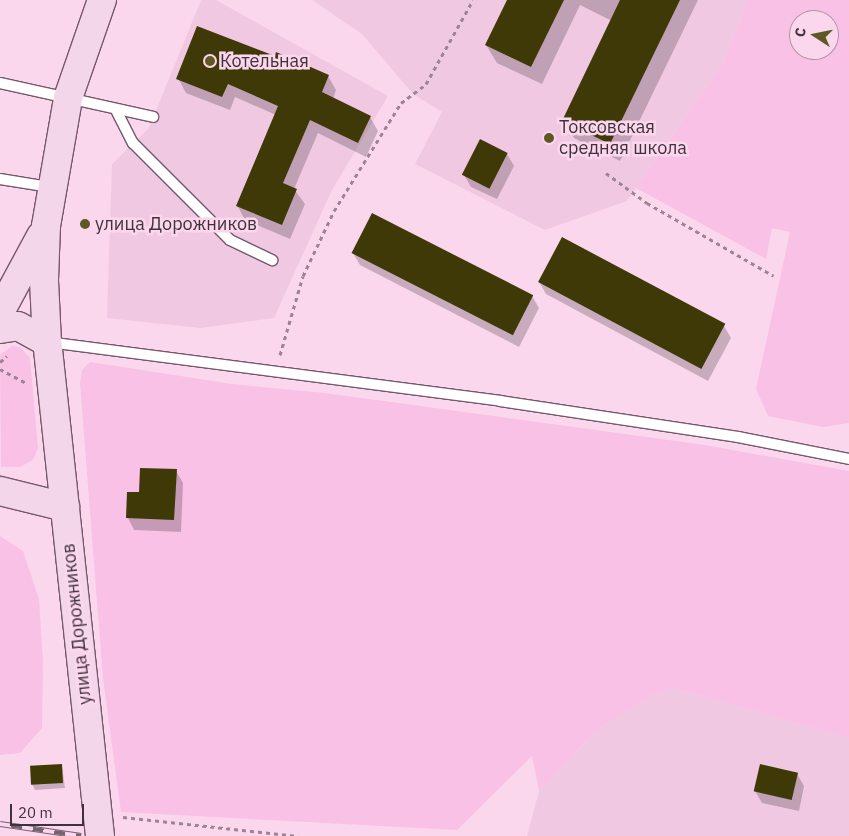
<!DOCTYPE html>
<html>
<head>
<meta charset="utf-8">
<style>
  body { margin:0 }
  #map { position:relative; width:849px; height:836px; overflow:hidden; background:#fbd7ee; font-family:"IBM Plex Sans",sans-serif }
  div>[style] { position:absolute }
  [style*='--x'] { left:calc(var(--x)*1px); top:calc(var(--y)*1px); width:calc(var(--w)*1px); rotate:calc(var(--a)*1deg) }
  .built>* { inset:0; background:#f1c8e2 }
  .green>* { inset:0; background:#f8c1e5 }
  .shadow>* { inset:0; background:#0003 }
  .building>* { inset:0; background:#3f3908; transform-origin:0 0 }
  .path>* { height:3px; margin-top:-1.5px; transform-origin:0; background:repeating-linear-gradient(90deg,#9d8494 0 4px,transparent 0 8px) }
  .roads { filter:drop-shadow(1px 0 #75576b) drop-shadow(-1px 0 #75576b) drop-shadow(0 1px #75576b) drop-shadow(0 -1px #75576b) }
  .lane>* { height:10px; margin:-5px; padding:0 5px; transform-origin:5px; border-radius:5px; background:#fff }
  .secondary>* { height:28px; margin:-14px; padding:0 14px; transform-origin:14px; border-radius:14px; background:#f3d6ea }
  .rail>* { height:5.5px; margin-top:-2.75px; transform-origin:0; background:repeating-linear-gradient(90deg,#fbd7ee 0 11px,#75626f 0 22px); box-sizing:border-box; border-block:1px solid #75626f }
  .dots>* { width:14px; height:14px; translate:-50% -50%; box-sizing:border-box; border:2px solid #fbd7ee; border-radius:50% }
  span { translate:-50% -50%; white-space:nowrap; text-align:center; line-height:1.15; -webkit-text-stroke:5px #fbd7ee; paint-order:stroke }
  .poi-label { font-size:18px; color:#3f323b }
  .left { translate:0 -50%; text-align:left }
  .street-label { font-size:18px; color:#3f323b }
  .north { position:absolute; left:789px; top:10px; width:50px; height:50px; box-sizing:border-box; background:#fbd7ee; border:1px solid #b095a6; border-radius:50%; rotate:281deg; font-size:14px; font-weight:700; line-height:20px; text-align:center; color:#3f323b }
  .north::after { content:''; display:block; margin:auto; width:18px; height:22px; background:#5e5824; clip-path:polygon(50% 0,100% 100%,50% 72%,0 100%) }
  .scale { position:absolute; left:10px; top:804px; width:74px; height:22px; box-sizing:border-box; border:2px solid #3f323b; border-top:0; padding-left:6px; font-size:15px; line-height:18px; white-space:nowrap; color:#3f323b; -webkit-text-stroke:4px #fbd7ee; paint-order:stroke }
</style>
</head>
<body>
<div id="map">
  <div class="built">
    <div style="clip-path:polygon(201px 0,216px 0,388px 96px,332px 190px,274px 318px,200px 328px,107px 318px,112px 164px,149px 128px)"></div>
    <div style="clip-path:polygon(312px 0,748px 0,724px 61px,627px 201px,545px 230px,415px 164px,442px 112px,413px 94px,362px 34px)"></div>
    <div style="clip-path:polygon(674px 688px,849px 738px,849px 836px,527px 836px,539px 791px,596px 731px,654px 694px)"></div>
  </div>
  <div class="green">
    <div style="clip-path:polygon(evenodd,748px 0,849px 0,849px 423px,823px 427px,768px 416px,756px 389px,790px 232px,772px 228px,766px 259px,636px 188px,724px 61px,748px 0,799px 20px,829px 20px,829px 50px,799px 50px,799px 20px)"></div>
    <div style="clip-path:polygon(12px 346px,20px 347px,30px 358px,38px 448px,33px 460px,20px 467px,1px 467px,0 355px)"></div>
    <div style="clip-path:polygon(90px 362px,232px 384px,325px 393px,705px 445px,849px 471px,849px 738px,674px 688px,654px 694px,596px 731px,539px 791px,532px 756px,457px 830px,121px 812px,103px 678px,80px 383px,82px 370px)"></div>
    <div style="clip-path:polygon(0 536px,23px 551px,39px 599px,43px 662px,42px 728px,20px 753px,0 755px)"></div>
  </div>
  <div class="shadow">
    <div style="clip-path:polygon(508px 0,698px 0,620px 161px,574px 138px,563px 120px,612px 21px,580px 5px,542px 84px,497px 63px,486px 45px)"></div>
    <div style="clip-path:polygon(328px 76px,336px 90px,333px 99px,370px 117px,378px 131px,366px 157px,318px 133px,294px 189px,305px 204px,290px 239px,245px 220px,237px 205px,276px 115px,235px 97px,230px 110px,186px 93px,178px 78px)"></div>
    <div style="clip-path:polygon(507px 154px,514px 166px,497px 199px,471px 187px,464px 175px)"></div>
    <div style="clip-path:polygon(353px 253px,532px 296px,539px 308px,519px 347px,360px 265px)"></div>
    <div style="clip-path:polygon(539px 282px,724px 326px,731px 338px,708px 381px,546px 294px)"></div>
    <div style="clip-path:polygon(176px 471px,183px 483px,181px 532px,134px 530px,128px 518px,140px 493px)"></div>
    <div style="clip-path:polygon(62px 766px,65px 788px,35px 790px,32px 784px)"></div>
    <div style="clip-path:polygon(797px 774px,804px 786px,799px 811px,762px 803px,755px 791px)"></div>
  </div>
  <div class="building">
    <div style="clip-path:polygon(507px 0,564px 0,531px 67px,485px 45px)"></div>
    <div style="clip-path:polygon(620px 0,680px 0,610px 144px,562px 121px)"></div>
    <div style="clip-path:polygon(197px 26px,275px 56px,276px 52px,329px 75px,322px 92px,371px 116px,358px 143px,310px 120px,283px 183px,297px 189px,282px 225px,236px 206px,278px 106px,228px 84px,222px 97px,176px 79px)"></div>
    <div style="left:480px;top:139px;width:31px;height:40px;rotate:27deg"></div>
    <div style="left:372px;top:213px;width:181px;height:45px;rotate:27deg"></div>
    <div style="left:562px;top:237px;width:185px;height:51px;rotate:28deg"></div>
    <div style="clip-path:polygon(140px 468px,177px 469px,174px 520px,126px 518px,127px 492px,139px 492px)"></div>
    <div style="left:62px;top:764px;width:19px;height:32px;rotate:87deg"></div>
    <div style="left:760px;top:764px;width:39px;height:28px;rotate:13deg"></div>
  </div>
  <div class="path">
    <div style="--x:606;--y:173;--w:51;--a:36.2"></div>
    <div style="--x:647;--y:203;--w:146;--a:29.9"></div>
    <div style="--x:280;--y:355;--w:82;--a:-73.8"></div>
    <div style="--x:303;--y:276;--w:72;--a:-64.5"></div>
    <div style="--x:334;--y:211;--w:127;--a:-58.2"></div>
    <div style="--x:401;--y:103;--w:31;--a:-37"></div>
    <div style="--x:426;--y:84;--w:96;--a:-60.8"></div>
    <div style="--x:0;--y:362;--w:9;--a:-41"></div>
    <div style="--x:0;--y:369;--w:30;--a:28"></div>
    <div style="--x:123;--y:817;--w:176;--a:6.2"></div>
  </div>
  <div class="roads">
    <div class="lane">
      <div style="--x:0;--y:83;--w:157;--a:12.5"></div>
      <div style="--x:117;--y:112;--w:35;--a:63"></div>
      <div style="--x:133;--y:143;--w:137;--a:45"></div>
      <div style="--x:230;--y:240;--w:47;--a:25.5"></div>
      <div style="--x:0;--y:179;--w:51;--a:9.1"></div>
      <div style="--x:48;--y:342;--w:456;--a:7.4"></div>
      <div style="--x:500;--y:401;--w:241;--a:8.6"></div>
      <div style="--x:738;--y:437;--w:113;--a:11.2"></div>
    </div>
    <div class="secondary">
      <div style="--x:0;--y:312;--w:86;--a:-61.7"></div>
      <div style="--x:0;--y:329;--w:18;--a:-9"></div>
      <div style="--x:18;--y:326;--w:33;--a:29"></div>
      <div style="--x:0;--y:491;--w:67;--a:13.8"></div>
      <div style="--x:100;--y:836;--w:497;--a:-96.1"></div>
      <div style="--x:47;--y:342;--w:62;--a:-92.8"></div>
      <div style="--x:44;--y:280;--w:54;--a:-87.9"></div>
      <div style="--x:46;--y:226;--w:130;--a:-80.2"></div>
      <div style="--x:68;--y:98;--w:104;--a:-70.9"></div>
    </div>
  </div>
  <div class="rail">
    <div style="--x:0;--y:824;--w:82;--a:8.4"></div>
  </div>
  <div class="dots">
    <div style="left:210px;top:61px;background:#5e5824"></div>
    <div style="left:549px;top:138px;background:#5e5824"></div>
    <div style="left:85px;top:224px;background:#5e5824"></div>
  </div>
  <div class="poi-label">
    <span class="left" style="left:220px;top:61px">Котельная</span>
    <span class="left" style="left:559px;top:138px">Токсовская<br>средняя школа</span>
    <span class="left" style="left:95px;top:224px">улица Дорожников</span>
  </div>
  <div class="street-label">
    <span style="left:77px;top:624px;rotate:-96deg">улица Дорожников</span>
  </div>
  <div class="north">С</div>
  <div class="scale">20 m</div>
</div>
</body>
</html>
